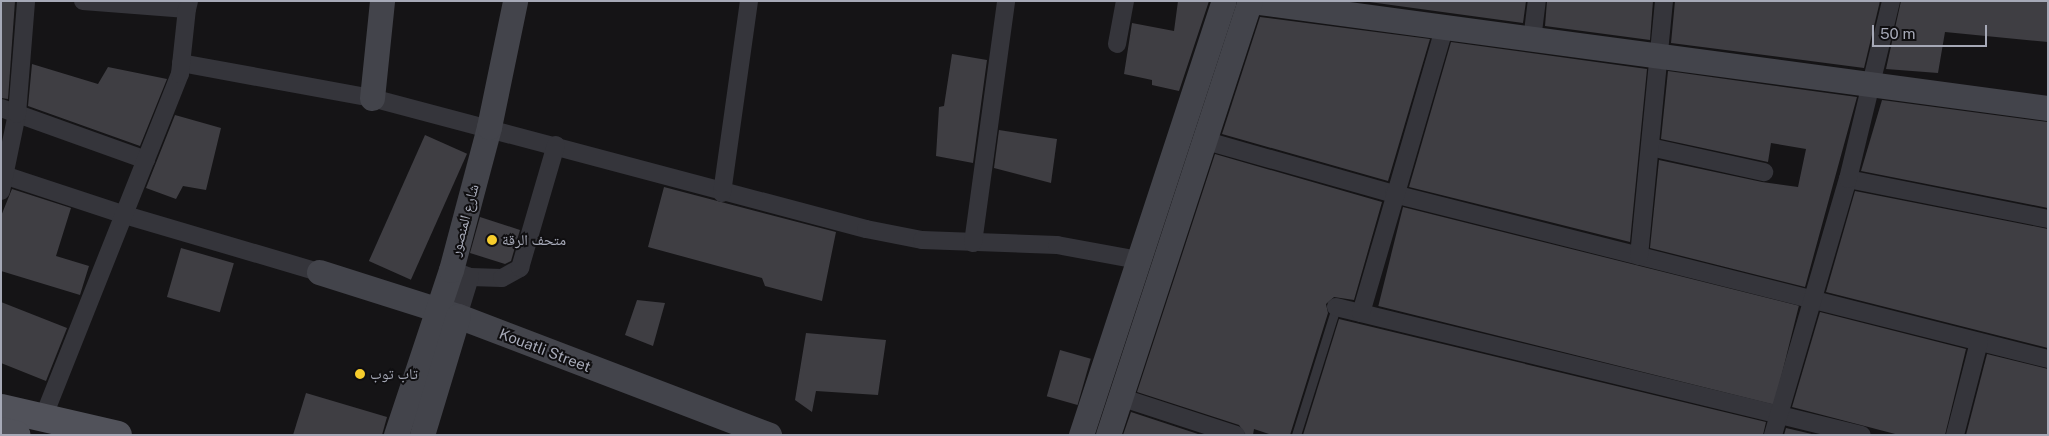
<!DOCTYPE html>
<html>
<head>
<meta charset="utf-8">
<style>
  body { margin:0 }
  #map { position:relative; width:2049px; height:436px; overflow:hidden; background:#151416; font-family:"Public Sans","Noto Naskh Arabic",sans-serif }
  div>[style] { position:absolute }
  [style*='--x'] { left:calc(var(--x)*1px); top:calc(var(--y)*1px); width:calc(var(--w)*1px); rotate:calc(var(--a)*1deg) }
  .building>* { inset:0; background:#3f3e43; transform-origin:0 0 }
  .lane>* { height:9px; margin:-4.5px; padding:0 4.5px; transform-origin:4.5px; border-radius:4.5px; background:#35353b }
  .street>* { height:18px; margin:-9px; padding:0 9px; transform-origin:9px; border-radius:9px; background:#35353b }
  .secondary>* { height:25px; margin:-12.5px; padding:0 12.5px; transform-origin:12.5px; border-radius:12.5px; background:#43444b }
  .primary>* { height:28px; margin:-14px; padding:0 14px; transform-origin:14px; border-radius:14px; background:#51525a }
  .dots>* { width:14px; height:14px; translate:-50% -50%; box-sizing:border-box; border:2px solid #100f11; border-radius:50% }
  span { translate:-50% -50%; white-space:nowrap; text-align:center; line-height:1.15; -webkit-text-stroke:4px #100f11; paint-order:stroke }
  .street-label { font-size:15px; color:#a6a9b7 }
  .poi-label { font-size:15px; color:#a6a9b7 }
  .left { translate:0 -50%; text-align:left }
  .frame { position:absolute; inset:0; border:2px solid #a6a9b7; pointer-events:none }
  .scale { position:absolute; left:1872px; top:25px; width:115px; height:22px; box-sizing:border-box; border:2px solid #a6a9b7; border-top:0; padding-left:6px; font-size:15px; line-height:18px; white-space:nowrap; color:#a6a9b7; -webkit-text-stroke:4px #100f11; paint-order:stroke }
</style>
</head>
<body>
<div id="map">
  <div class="building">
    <div style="clip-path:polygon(1px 1px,15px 1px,8px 99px,1px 98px)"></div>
    <div style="clip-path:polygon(1178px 1px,1209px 1px,1179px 91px,1152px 85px,1152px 80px,1124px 74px,1132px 23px,1174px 31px)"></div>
    <div style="clip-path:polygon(1362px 1px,1526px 1px,1523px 23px)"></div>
    <div style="clip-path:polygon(1547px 1px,1653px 1px,1650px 40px,1545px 26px)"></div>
    <div style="clip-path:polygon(1675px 1px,1880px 1px,1864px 68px,1671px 43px)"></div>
    <div style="clip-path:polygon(1901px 1px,2048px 1px,2048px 42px,1945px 32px,1938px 73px,1886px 69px)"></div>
    <div style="clip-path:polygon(1260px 17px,1430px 39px,1388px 181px,1222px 134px)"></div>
    <div style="clip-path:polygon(1451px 42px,1647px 69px,1630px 242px,1409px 187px)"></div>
    <div style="clip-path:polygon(952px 54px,987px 60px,973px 163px,936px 156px,939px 107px,944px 106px)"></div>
    <div style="clip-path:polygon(32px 64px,98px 84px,108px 67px,167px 79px,140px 146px,28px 106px)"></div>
    <div style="clip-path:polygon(1668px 71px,1857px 97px,1805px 287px,1650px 248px,1659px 160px,1762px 182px,1798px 187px,1806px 149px,1771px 143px,1768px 162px,1661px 139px)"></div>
    <div style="clip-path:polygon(1882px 100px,2048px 122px,2048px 208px,1861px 171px)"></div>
    <div style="clip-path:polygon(175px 115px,221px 128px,206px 190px,183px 186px,176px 199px,146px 188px)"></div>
    <div style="clip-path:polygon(999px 130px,1057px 139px,1051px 183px,994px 168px)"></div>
    <div style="left:425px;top:135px;width:46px;height:138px;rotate:24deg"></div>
    <div style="clip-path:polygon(1215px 154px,1382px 202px,1354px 300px,1334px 297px,1326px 304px,1328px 313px,1290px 435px,1272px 435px,1254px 429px,1253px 435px,1246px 435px,1239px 425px,1137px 392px)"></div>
    <div style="clip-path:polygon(664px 187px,836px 232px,822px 301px,765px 286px,762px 278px,648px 247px)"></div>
    <div style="clip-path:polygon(12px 189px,71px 208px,56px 256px,89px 266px,80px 295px,1px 271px,1px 216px)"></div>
    <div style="clip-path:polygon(1855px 191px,2048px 229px,2048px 348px,1826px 292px)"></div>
    <div style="left:1403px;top:207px;width:408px;height:102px;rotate:14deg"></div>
    <div style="clip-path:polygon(480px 217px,520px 230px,511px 261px,505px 264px,470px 253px)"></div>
    <div style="left:181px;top:248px;width:55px;height:51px;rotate:16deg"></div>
    <div style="clip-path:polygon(637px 300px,665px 303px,653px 346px,625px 335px)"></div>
    <div style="clip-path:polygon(1px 302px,67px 328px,46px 381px,1px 363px)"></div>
    <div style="clip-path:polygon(1820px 312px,1966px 349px,1945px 435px,1899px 435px,1792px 407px)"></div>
    <div style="clip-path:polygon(1339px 319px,1766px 422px,1763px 435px,1303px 435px)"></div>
    <div style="clip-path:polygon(806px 333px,886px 340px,878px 395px,816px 391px,812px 412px,795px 400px)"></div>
    <div style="left:1060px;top:350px;width:32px;height:48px;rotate:16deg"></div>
    <div style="clip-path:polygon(1987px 354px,2048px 369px,2048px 435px,1966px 435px)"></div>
    <div style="clip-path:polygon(306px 393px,387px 417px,382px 435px,293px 435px)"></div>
    <div style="clip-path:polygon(1131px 412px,1201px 435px,1123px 435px)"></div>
    <div style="clip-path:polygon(1786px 428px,1816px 435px,1784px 435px)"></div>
  </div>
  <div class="lane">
    <div style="--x:1296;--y:435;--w:134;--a:-72.6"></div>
  </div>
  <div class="street">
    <div style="--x:83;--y:1;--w:104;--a:4.4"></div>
    <div style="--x:187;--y:9;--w:8;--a:-76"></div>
    <div style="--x:1532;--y:40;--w:39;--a:-83"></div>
    <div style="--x:1117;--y:44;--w:44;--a:-79.5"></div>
    <div style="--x:181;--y:63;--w:194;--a:10.4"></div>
    <div style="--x:372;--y:98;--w:511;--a:14.85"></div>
    <div style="--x:866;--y:229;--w:57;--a:11.1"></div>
    <div style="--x:922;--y:240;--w:135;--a:2.1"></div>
    <div style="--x:1057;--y:245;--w:82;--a:10.5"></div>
    <div style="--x:1;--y:108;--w:154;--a:19.7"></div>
    <div style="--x:1203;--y:140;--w:198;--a:15.8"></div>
    <div style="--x:1394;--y:194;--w:674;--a:14.16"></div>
    <div style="--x:1650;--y:147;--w:117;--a:12.4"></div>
    <div style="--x:1;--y:174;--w:131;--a:18.3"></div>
    <div style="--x:125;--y:215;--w:202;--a:16.4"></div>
    <div style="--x:1848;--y:179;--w:204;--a:11.3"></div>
    <div style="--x:1;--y:191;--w:79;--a:-78.3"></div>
    <div style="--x:17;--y:114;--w:113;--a:-85.4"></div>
    <div style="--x:722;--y:193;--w:194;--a:-82"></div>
    <div style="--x:973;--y:243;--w:244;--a:-82.2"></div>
    <div style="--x:1639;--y:256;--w:256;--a:-84.4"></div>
    <div style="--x:451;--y:270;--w:20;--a:20"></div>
    <div style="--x:470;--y:277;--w:32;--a:2"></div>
    <div style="--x:502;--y:278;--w:21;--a:-29"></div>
    <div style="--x:520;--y:268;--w:128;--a:-73.7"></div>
    <div style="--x:1336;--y:307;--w:541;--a:13.68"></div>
    <div style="--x:1361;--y:313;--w:296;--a:-73.7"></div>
    <div style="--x:458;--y:316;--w:41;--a:-72.9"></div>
    <div style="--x:1120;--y:397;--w:122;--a:18.1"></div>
    <div style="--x:43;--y:418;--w:370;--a:-68.3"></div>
    <div style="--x:180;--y:74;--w:65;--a:-83.9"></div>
    <div style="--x:1773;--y:435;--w:267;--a:-73.7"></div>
    <div style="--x:1848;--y:179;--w:183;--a:-76.4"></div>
    <div style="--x:1955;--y:435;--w:96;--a:-75.5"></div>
  </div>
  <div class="secondary">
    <div style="--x:1252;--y:1;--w:803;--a:7.66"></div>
    <div style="--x:372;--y:98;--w:98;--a:-84.1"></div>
    <div style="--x:319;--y:272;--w:146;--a:17.6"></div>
    <div style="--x:458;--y:316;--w:333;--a:20.9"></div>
    <div style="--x:396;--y:435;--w:174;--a:-71.6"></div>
    <div style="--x:451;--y:270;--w:148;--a:-75.1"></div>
    <div style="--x:489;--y:127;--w:129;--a:-78.3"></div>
    <div style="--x:422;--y:435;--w:124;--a:-73.2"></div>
    <div style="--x:1081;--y:435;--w:457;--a:-71.8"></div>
    <div style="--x:1108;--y:435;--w:457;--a:-71.9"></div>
  </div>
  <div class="primary">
    <div style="--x:1;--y:408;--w:120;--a:13"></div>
    <div style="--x:1;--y:431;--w:16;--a:14"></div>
  </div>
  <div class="dots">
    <div style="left:492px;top:240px;background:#f7cd2c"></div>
    <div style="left:360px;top:374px;background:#f7cd2c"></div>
  </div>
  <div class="street-label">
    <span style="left:464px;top:220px;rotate:-75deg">شارع المنصور</span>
    <span style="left:545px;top:350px;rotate:21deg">Kouatli Street</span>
  </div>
  <div class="poi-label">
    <span class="left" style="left:502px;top:240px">متحف الرقة</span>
    <span class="left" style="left:370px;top:374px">تاب توب</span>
  </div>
  <div class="frame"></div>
  <div class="scale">50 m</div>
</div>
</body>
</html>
